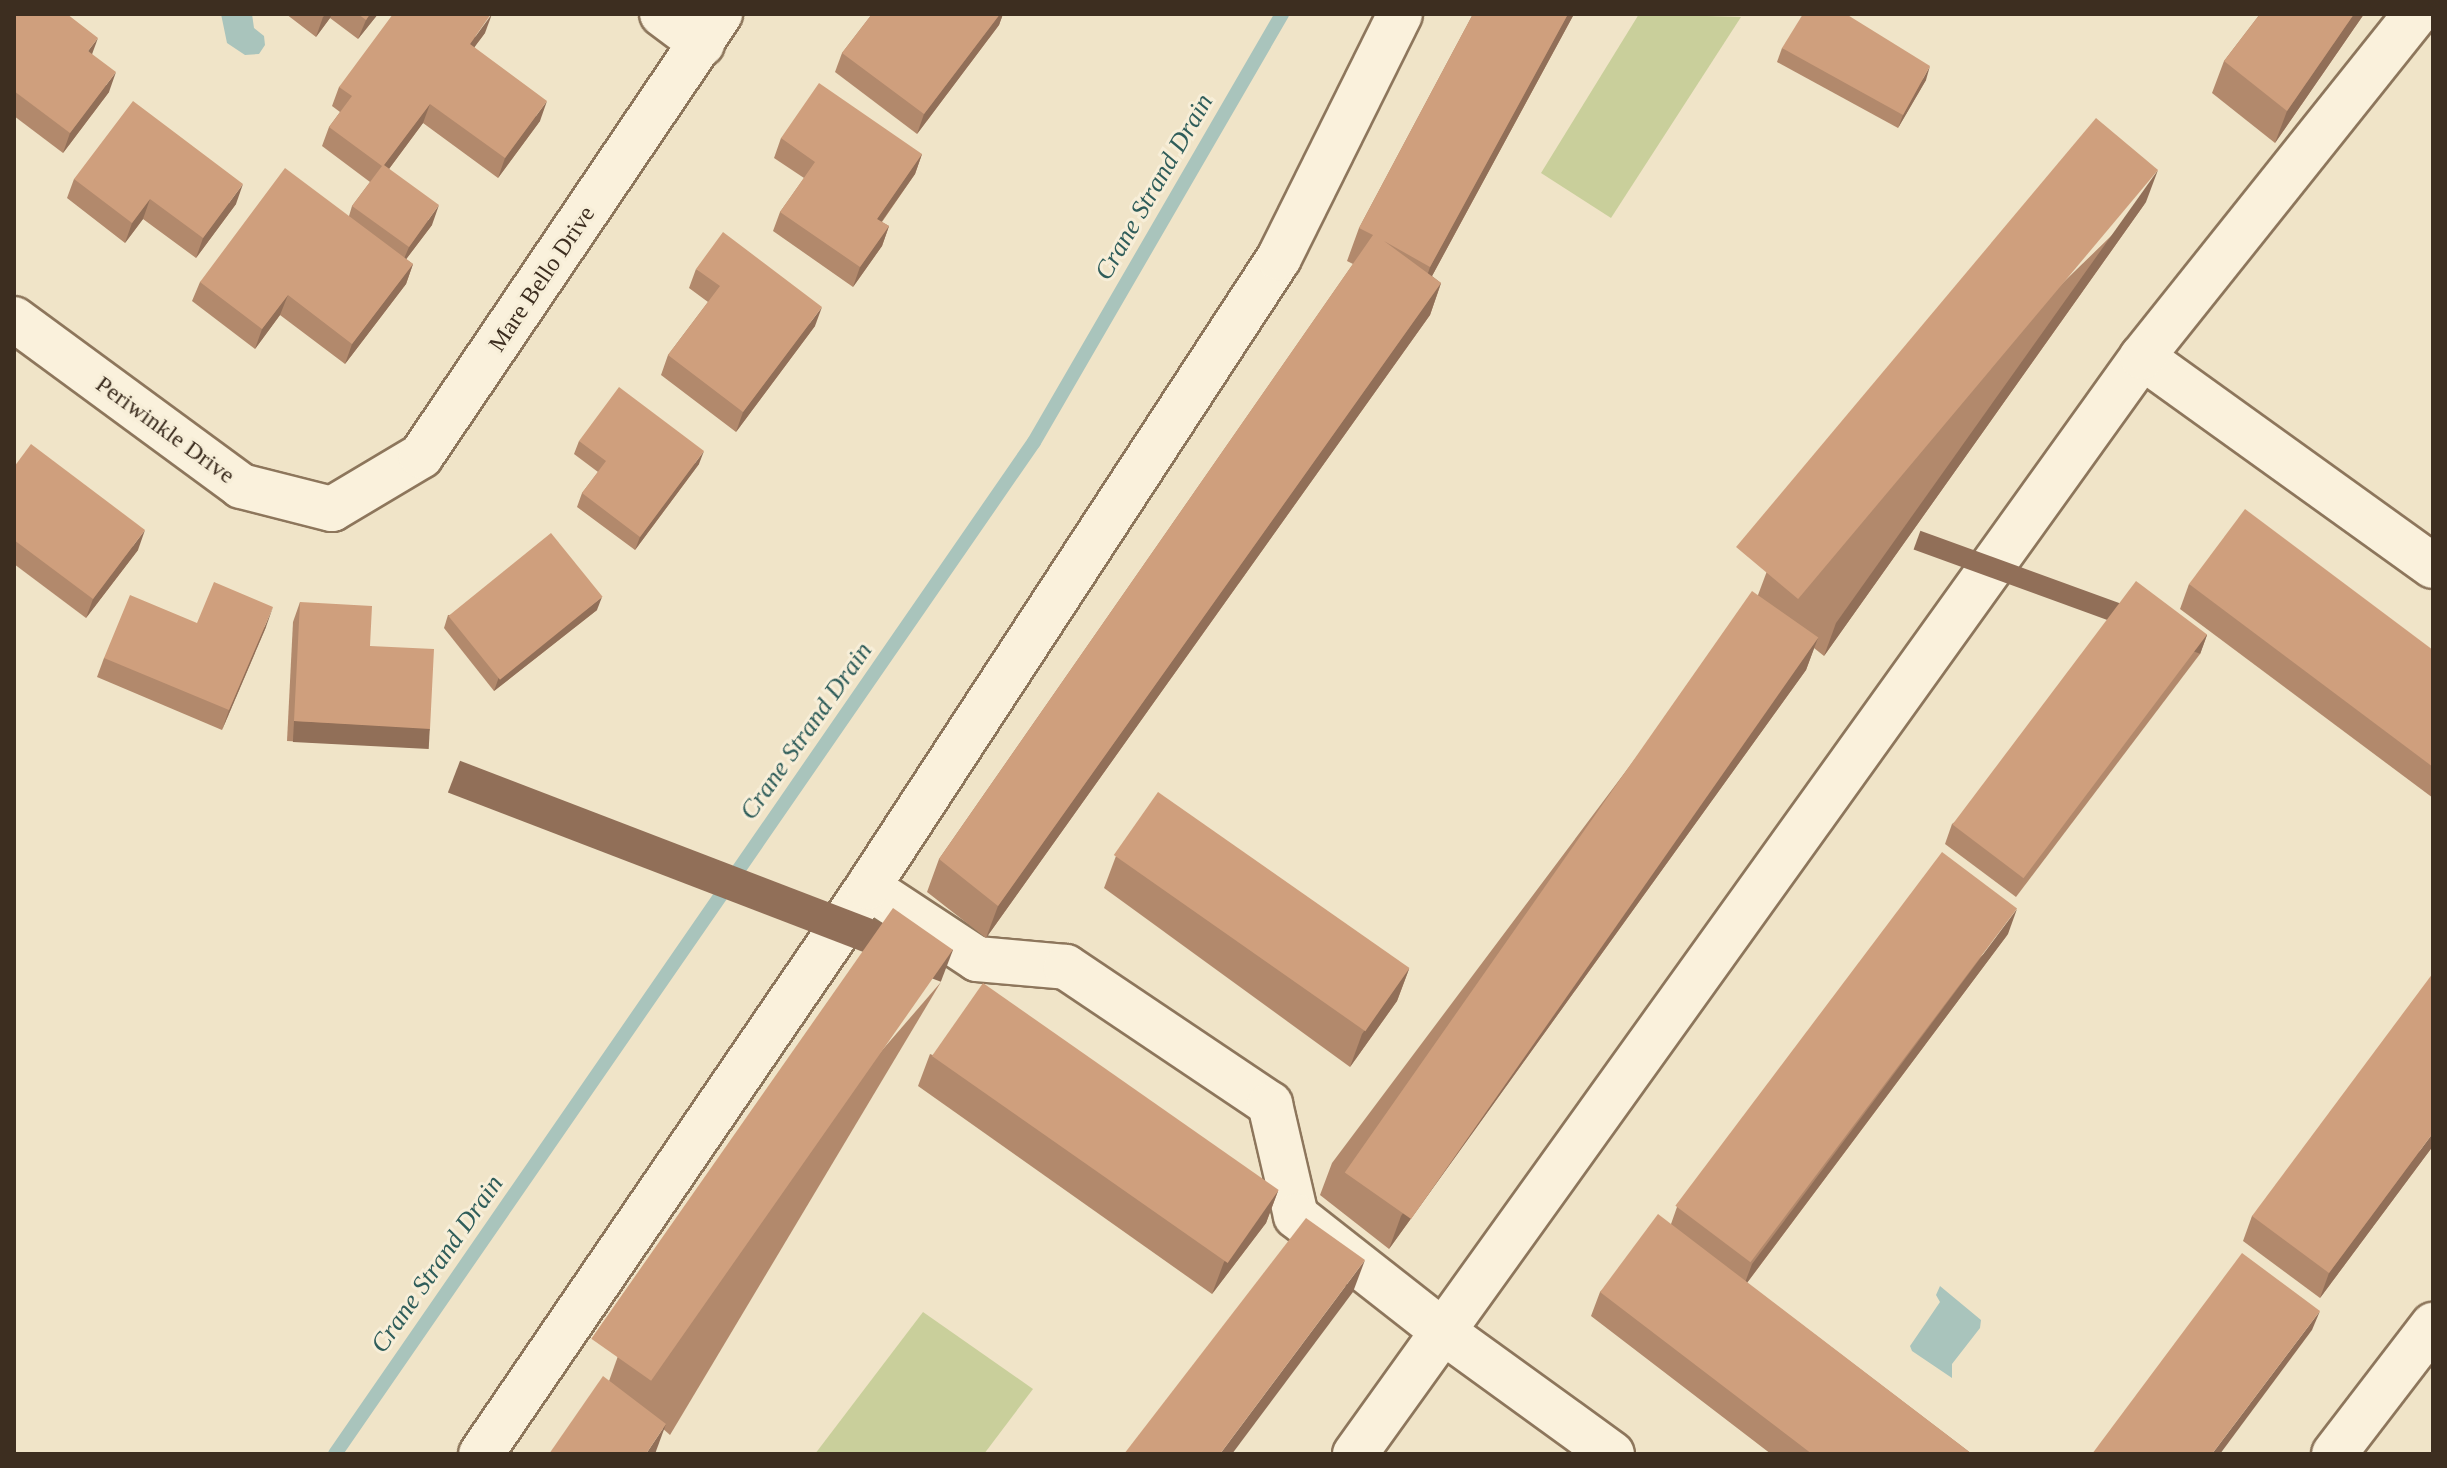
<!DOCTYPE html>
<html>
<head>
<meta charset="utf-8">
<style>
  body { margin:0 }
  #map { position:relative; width:2447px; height:1468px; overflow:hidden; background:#f0e4c8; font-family:"Times New Roman",serif }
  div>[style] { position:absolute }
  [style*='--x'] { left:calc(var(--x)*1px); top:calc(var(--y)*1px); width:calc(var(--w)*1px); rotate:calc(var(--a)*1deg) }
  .green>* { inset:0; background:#c9cf9b }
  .water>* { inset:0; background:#a9c4bc }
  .stream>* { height:14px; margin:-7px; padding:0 7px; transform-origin:7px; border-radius:7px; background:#a9c4bc }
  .roads { filter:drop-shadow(2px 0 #8d765c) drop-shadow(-2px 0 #8d765c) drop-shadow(0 2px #8d765c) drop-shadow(0 -2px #8d765c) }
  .minor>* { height:44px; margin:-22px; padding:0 22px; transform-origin:22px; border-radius:22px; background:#faf1dc }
  .wall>* { inset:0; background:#b2896c }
  .shaded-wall>* { inset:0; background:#916f58; transform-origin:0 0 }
  .building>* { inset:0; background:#cf9f7d; transform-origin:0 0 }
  span { translate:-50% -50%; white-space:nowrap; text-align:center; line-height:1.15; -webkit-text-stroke:6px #f7eed8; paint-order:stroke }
  .street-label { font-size:24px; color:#3d2e20 }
  .water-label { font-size:26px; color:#2f5d5a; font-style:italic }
  .frame { position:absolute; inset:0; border:16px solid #3d2e20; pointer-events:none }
</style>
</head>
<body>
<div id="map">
  <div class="green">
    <div style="clip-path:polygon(1639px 14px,1741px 17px,1611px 218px,1541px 173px)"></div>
    <div style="clip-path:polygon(923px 1312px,1033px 1389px,984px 1454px,815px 1454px)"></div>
  </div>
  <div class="water">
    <div style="clip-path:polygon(221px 14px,252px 14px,254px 28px,264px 36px,265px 45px,259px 54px,245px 55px,227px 43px)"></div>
    <div style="clip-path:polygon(1940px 1286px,1981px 1320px,1980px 1328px,1952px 1364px,1952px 1378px,1912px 1351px,1910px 1346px,1940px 1302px,1936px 1295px)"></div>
  </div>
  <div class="stream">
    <div style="--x:335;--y:1454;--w:1230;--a:-55.37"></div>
    <div style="--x:1034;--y:442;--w:495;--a:-59.9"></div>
  </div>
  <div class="roads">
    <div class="minor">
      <div style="--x:662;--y:14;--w:50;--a:36.9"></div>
      <div style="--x:14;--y:319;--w:282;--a:36.3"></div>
      <div style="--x:241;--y:486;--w:94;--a:14.2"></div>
      <div style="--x:332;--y:509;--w:104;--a:-30.8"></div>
      <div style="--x:421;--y:456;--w:534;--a:-55.92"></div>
      <div style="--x:2142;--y:357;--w:358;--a:35.7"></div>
      <div style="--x:868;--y:887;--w:131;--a:33.4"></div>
      <div style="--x:977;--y:959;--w:89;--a:5.1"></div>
      <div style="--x:1066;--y:967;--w:246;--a:33.9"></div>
      <div style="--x:1270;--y:1104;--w:115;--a:76.9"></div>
      <div style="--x:1296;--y:1216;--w:189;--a:38.1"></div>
      <div style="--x:1445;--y:1333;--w:206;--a:35.9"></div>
      <div style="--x:481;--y:1454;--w:686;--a:-55.68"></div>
      <div style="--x:868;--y:887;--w:751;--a:-56.84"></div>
      <div style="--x:1279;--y:258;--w:272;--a:-63.6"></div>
      <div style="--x:1355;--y:1454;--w:1350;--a:-54.34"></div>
      <div style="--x:2142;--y:357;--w:439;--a:-51.4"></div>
      <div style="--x:2334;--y:1454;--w:163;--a:-52.5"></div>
    </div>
  </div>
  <div class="wall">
    <div style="clip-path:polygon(286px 14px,378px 14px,358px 39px,330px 18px,316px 37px)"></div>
    <div style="clip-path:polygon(872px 14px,1003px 14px,999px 25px,917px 134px,835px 72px,842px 53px)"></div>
    <div style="clip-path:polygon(1473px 14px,1574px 14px,1432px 276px,1441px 283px,1430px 315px,986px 938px,927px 892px,939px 859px,1353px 264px,1347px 261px,1359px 228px)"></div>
    <div style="clip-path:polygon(2260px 14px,2364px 14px,2275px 143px,2212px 93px,2224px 61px)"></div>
    <div style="clip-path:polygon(14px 18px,92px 54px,109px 92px,63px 153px,14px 116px)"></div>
    <div style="clip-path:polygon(485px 33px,474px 47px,540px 121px,498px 178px,423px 123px,389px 169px,432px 225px,406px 259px,413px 264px,406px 284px,345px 364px,280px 315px,255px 349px,192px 301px,200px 282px,349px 216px,352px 206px,370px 182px,322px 146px,329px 127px,340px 112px,332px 106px,339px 87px)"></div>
    <div style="clip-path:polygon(1782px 48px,1926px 80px,1898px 128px,1777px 62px)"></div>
    <div style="clip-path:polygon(781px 138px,922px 154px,915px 174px,882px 222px,889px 226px,882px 246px,853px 287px,773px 231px,780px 212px,804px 178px,774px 158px)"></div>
    <div style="clip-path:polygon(74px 179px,236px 204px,196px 258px,143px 219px,125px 243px,67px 198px)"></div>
    <div style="clip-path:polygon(2146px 202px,1824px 656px,1814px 648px,1806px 670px,1389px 1249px,1320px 1195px,1332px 1163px,1758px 595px,1767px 571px)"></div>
    <div style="clip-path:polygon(696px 269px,815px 326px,736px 432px,661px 375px,668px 355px,708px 302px,689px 288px)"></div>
    <div style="clip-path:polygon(579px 441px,699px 464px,635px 550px,577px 507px,582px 493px,598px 472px,574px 454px)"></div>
    <div style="clip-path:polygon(14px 467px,138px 550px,86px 618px,14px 564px)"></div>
    <div style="clip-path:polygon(2189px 584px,2433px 650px,2433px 798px,2180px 609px)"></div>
    <div style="clip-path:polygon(300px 602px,370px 646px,430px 729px,423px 748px,287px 741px,293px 622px)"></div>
    <div style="clip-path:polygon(597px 610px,494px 691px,444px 628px,448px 615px)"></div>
    <div style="clip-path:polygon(197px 623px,266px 627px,222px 730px,97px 677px,104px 658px)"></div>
    <div style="clip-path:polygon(2207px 635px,2200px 654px,2016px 897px,1945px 844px,1952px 824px)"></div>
    <div style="clip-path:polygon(1116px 856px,1409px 969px,1397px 1001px,1350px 1067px,1104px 888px)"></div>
    <div style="clip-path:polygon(2008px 934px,1747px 1283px,1972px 1454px,1771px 1454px,1591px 1316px,1600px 1292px,1671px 1224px,1677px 1207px)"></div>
    <div style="clip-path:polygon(941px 982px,670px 1435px,609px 1381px,618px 1356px)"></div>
    <div style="clip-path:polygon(930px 1054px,1278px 1191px,1266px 1223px,1212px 1294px,918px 1086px)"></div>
    <div style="clip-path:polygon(2433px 1146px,2320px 1298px,2243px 1241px,2252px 1216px)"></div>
  </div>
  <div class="shaded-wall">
    <div style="clip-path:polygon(326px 14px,332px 14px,330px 18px,316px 37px,323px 17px)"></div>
    <div style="clip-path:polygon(370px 14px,378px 14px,358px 39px,366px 20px)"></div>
    <div style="clip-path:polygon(492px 14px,485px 33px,462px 64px,470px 44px)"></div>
    <div style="clip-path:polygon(1000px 14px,1003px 14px,999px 25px,917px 134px,924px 114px)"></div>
    <div style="clip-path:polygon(1568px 14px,1574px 14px,1419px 300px,1430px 267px)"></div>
    <div style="clip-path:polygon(2354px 14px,2364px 14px,2275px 143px,2287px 111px)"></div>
    <div style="clip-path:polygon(98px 38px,91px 57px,88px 51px)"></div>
    <div style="clip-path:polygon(1930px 66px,1926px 80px,1898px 128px,1903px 115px)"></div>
    <div style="clip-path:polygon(116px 72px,109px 92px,63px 153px,70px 133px)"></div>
    <div style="clip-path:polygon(547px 101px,540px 121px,498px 178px,505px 158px)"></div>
    <div style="clip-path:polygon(430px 104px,423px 123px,377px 185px,384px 165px)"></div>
    <div style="clip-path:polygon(922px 154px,915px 174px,870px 238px,877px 219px)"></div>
    <div style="clip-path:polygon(2158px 170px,2146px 202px,1824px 656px,1836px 623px)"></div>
    <div style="clip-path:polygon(243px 184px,236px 204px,196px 258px,203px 238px)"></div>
    <div style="clip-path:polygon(150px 199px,143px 219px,125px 243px,132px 223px)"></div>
    <div style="clip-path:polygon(439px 205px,432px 225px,401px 266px,409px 247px)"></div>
    <div style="clip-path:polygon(889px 226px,882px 246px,853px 287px,860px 267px)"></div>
    <div style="clip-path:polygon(413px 264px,406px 284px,345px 364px,352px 344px)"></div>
    <div style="clip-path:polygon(1441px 283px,1430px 315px,986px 938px,998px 906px)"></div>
    <div style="clip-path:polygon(288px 295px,280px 315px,255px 349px,262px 329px)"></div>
    <div style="clip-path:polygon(822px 307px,815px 326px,736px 432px,743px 412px)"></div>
    <div style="clip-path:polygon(704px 451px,699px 464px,635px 550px,640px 537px)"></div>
    <div style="clip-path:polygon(145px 530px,138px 550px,86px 618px,93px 599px)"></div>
    <div style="clip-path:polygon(602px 597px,597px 610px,494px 691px,499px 677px)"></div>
    <div style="clip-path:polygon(273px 607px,266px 627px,222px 730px,229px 710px)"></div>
    <div style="left:2207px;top:635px;width:20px;height:305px;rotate:110deg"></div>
    <div style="clip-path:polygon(1818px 638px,1806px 670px,1389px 1249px,1401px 1216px)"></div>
    <div style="left:294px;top:721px;width:136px;height:21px;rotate:3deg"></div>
    <div style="clip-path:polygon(2017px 909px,2008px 934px,1743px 1288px,1752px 1264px)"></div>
    <div style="left:953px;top:950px;width:34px;height:528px;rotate:111deg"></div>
    <div style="clip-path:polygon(1409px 969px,1397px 1001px,1350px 1067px,1362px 1034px)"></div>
    <div style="clip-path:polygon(2433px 1133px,2433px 1146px,2320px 1298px,2329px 1273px)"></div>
    <div style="clip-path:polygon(1278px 1191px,1266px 1223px,1212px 1294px,1224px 1262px)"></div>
    <div style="clip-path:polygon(1365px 1260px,1353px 1292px,1232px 1454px,1220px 1454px)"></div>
    <div style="clip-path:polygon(2320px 1311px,2312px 1330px,2220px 1454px,2212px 1454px)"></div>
    <div style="clip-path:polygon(666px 1424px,655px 1454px,646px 1454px)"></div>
  </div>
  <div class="building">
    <div style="clip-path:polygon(17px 14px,67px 14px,98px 38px,88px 51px,116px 72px,70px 133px,14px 91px,14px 18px)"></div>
    <div style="clip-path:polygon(358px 14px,370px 14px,366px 20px)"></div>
    <div style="clip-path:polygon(393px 14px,491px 14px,470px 44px,547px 101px,505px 158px,430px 104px,384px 165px,439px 205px,409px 247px,352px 206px,382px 166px,329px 127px,352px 96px,339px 87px)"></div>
    <div style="clip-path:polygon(872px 14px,1000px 14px,924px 114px,842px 53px)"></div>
    <div style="clip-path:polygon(1473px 14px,1568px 14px,1430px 267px,1384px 241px,1441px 283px,998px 906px,939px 859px,1373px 235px,1359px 228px)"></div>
    <div style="clip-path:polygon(1803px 14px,1846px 14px,1930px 66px,1903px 115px,1782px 48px)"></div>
    <div style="clip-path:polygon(2260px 14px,2354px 14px,2287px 111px,2224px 61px)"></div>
    <div style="clip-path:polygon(819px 83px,922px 154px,877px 219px,889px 226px,860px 267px,780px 212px,815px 162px,781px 138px)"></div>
    <div style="clip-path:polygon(133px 101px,243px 184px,203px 238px,150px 199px,132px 223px,74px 179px)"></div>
    <div style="left:2096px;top:118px;width:81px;height:560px;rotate:40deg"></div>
    <div style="clip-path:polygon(285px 168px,413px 264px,352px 344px,288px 295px,262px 329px,200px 282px)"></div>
    <div style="clip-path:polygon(723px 232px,822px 307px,743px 412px,668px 355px,720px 286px,696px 269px)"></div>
    <div style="clip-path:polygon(619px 387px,704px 451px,640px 537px,582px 493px,606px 461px,579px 441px)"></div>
    <div style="clip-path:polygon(31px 444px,145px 530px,93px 599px,14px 540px,14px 467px)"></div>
    <div style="clip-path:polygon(2245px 509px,2433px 650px,2433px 767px,2189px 584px)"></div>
    <div style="left:551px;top:533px;width:82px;height:132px;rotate:51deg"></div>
    <div style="left:2136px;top:581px;width:89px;height:305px;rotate:37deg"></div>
    <div style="clip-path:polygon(214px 582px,273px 607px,229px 710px,104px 658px,130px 595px,197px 623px)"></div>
    <div style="left:1752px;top:591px;width:81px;height:710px;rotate:35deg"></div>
    <div style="clip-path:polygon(300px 602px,372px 606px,370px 646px,434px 649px,430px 729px,294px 721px)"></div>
    <div style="left:1158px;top:792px;width:307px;height:77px;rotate:35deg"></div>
    <div style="left:1942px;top:852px;width:94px;height:443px;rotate:37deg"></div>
    <div style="left:893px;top:908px;width:73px;height:526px;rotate:35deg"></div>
    <div style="clip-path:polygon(2433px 973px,2433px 1133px,2329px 1273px,2252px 1216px)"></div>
    <div style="left:983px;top:983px;width:361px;height:89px;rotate:35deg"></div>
    <div style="clip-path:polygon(1658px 1214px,1972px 1454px,1812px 1454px,1600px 1292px)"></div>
    <div style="clip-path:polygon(1306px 1218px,1365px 1260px,1220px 1454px,1124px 1454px)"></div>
    <div style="clip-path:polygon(2242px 1253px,2320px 1311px,2212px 1454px,2092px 1454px)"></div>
    <div style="clip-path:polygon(603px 1376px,666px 1424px,646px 1454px,549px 1454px)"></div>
  </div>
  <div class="street-label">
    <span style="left:542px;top:279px;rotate:-56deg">Mare Bello Drive</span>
    <span style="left:165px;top:430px;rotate:36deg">Periwinkle Drive</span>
  </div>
  <div class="water-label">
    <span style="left:1154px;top:187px;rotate:-60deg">Crane Strand Drain</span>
    <span style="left:806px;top:731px;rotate:-55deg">Crane Strand Drain</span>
    <span style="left:437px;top:1264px;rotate:-55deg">Crane Strand Drain</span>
  </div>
  <div class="frame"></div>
</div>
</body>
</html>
